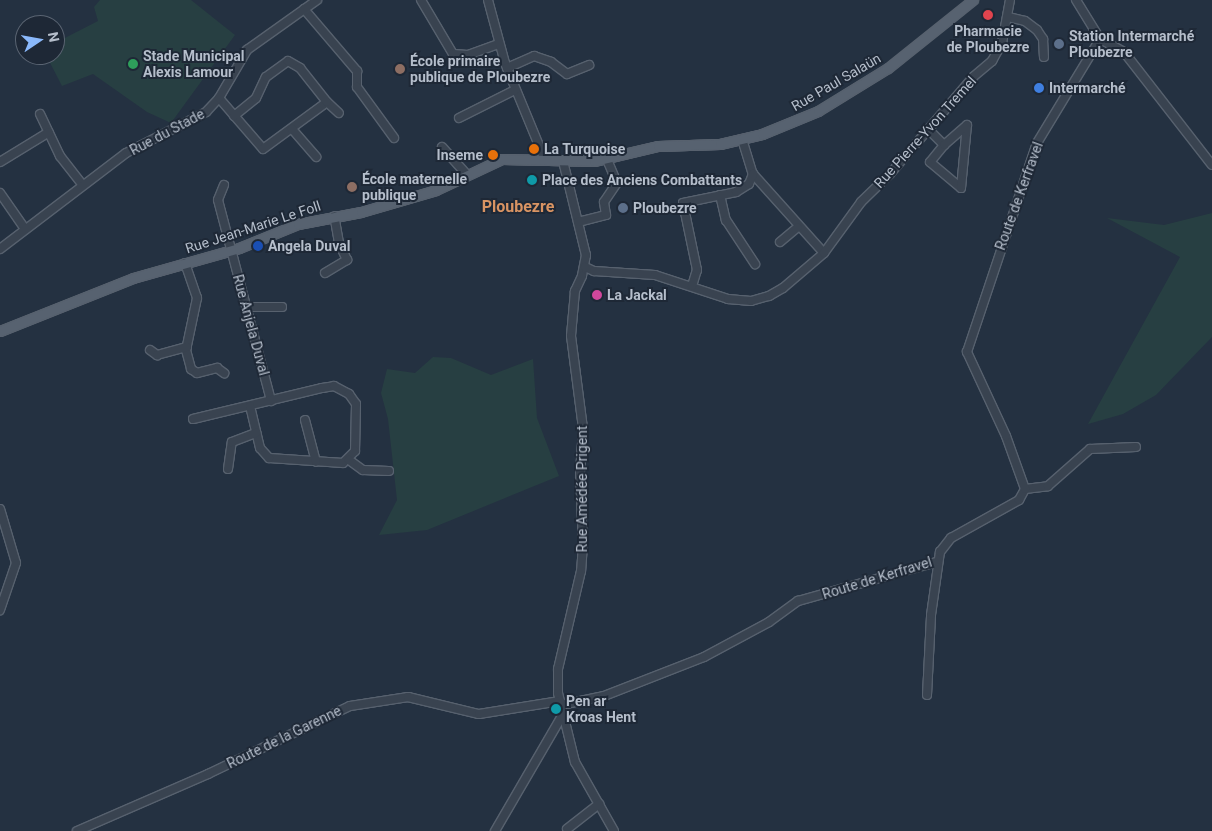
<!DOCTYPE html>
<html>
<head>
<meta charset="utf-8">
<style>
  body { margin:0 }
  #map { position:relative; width:1212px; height:831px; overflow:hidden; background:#243141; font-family:Roboto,sans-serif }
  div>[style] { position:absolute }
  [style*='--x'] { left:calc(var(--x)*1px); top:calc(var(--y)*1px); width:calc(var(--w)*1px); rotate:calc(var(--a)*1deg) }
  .green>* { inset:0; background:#273f42 }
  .roads { filter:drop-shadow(1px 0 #57616e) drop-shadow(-1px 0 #57616e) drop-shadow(0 1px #57616e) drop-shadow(0 -1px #57616e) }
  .minor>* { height:8px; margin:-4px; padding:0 4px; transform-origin:4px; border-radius:4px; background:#394350 }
  .major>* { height:9px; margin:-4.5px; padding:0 4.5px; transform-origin:4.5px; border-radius:4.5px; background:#576270 }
  .dots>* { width:14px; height:14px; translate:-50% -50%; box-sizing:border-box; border:2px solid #1e2836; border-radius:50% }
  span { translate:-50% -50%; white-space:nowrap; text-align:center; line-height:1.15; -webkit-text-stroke:4px #1e2836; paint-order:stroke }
  .poi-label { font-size:14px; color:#b5becb; font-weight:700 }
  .left { translate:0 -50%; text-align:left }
  .right { translate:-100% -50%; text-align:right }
  .street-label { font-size:14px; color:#b5becb }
  .quarter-label { font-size:16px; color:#d99463; font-weight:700 }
  .north { position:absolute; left:15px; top:15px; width:50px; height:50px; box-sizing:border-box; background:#1e2836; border:1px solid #5a6472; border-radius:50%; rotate:78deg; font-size:14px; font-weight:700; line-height:20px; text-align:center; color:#b5becb }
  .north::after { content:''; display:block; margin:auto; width:18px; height:22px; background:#8ab8fb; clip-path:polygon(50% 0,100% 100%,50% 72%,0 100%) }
</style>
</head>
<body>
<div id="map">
  <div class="green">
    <div style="clip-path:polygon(100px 0,191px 0,235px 35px,171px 123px,147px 112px,93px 74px,62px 86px,46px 55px,55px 55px,55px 43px,98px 21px,94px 7px)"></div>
    <div style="clip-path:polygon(1212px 213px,1212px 337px,1156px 395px,1123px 414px,1088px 424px,1180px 257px,1107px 218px,1164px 225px)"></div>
    <div style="clip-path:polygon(433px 357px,451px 358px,491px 375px,533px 359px,537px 418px,559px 476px,427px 530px,379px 535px,397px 500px,388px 419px,381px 393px,387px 369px,415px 373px)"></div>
  </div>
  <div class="roads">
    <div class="minor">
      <div style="--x:421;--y:0;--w:63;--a:59.3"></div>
      <div style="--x:453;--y:54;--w:15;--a:4"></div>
      <div style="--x:468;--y:55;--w:33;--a:-20"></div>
      <div style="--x:488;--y:0;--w:65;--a:74.9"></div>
      <div style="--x:505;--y:63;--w:105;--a:67.6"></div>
      <div style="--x:1076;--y:0;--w:46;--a:58.4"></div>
      <div style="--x:1100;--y:39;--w:27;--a:28"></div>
      <div style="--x:1124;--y:52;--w:143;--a:52.1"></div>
      <div style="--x:304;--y:9;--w:82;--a:49.5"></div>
      <div style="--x:357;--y:71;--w:16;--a:90"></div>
      <div style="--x:357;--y:87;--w:63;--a:54"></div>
      <div style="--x:1008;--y:17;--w:17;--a:13"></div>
      <div style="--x:1025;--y:21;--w:15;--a:37"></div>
      <div style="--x:1037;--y:30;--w:11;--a:56"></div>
      <div style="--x:1043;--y:39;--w:18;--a:87"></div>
      <div style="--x:507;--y:68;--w:30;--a:-24"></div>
      <div style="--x:534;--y:56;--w:18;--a:19"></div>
      <div style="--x:551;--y:62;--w:20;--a:37"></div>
      <div style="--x:567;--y:74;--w:24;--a:-22"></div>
      <div style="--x:219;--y:98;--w:67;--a:49.2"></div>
      <div style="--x:263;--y:149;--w:79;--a:-36.3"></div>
      <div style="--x:327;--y:102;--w:16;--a:43"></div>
      <div style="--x:40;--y:114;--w:47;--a:64.5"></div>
      <div style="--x:60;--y:156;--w:37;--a:52"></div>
      <div style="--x:234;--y:116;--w:28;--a:-39"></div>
      <div style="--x:256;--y:98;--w:23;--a:-65"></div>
      <div style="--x:266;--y:77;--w:27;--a:-36"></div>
      <div style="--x:288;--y:61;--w:14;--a:30"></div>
      <div style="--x:300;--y:68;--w:43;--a:51.5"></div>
      <div style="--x:459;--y:118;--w:63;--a:-26.6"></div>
      <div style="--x:292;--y:129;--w:37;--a:49"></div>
      <div style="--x:928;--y:129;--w:23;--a:45"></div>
      <div style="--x:944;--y:145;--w:22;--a:129"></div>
      <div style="--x:930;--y:162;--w:40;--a:40"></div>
      <div style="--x:961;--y:188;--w:63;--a:-84.6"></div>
      <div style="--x:967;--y:125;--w:30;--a:139"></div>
      <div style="--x:742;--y:139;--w:37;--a:73"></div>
      <div style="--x:753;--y:174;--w:106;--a:48.1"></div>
      <div style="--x:442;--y:147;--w:38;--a:48"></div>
      <div style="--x:563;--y:161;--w:97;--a:76.3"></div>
      <div style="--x:586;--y:255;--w:21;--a:101"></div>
      <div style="--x:582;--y:276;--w:17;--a:115"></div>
      <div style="--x:575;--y:291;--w:45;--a:95.1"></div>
      <div style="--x:571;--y:336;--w:93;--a:82.6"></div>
      <div style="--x:583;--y:428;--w:45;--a:93.8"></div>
      <div style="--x:580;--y:473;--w:71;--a:87.6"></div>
      <div style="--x:583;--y:544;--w:27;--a:94"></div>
      <div style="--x:581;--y:571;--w:101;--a:103.2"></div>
      <div style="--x:558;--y:669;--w:24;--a:90"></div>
      <div style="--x:558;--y:693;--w:71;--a:76.2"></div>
      <div style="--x:575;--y:762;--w:79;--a:60.5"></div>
      <div style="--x:0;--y:162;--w:57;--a:-31.5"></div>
      <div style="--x:224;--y:185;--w:16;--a:112"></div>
      <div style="--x:218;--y:200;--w:208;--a:75.2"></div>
      <div style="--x:0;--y:193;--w:44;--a:55.2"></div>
      <div style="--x:720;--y:195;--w:26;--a:77"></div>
      <div style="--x:726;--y:220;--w:53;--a:56.6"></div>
      <div style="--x:578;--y:222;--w:29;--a:-14"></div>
      <div style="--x:606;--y:215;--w:13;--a:-99"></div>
      <div style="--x:604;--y:202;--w:23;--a:-56"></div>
      <div style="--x:617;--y:183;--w:26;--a:-113"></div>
      <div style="--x:780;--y:242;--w:23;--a:-40"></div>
      <div style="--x:0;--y:249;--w:158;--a:-37.3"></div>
      <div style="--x:126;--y:153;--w:90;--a:-27.1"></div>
      <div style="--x:206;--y:112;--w:19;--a:-47"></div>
      <div style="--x:219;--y:98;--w:56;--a:-59.7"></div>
      <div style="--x:247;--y:50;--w:86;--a:-35.5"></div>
      <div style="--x:185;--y:263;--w:37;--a:71"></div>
      <div style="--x:197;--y:298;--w:53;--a:101.9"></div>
      <div style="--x:186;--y:350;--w:20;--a:75"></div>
      <div style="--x:191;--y:369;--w:7;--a:34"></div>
      <div style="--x:197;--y:373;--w:21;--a:-14"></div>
      <div style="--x:217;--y:368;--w:9;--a:36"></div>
      <div style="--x:585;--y:267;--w:10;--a:24"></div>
      <div style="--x:594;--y:271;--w:61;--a:3.8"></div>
      <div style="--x:655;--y:275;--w:77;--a:18.2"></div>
      <div style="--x:728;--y:299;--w:23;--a:5"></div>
      <div style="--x:751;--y:301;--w:19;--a:-16"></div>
      <div style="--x:769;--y:296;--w:16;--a:-30"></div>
      <div style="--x:783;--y:288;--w:54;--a:-40.5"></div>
      <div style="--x:824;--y:253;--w:63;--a:-54"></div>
      <div style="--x:861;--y:202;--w:40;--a:-44"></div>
      <div style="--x:890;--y:174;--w:128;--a:-49.4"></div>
      <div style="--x:973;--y:77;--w:25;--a:-40"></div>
      <div style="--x:992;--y:61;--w:21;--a:-61"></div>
      <div style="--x:1002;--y:43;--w:44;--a:-79.5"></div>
      <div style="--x:325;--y:273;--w:26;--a:-31"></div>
      <div style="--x:347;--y:260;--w:19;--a:-115"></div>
      <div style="--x:339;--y:243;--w:27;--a:-100"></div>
      <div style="--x:692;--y:286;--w:17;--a:-73"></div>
      <div style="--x:697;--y:270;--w:68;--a:-101.8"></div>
      <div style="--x:683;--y:203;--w:54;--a:-11.7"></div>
      <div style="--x:736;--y:192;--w:15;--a:-32"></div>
      <div style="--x:749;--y:184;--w:11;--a:-68"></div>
      <div style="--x:247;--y:307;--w:35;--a:0"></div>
      <div style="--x:150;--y:350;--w:9;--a:36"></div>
      <div style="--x:157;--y:355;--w:31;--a:-15"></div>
      <div style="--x:193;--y:419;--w:133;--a:-13.5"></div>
      <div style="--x:322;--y:388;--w:12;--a:-9"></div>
      <div style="--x:334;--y:386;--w:17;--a:28"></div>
      <div style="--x:349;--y:394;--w:12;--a:55"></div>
      <div style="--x:356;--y:404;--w:47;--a:91.2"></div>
      <div style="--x:355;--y:451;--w:17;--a:135"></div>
      <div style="--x:343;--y:463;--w:74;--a:-176.1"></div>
      <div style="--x:269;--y:458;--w:13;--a:-132"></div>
      <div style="--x:260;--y:448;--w:43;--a:-103.4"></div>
      <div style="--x:305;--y:420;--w:43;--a:75.3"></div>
      <div style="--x:349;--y:460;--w:17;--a:36"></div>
      <div style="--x:363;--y:470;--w:26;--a:2"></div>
      <div style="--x:228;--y:469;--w:27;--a:-82"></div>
      <div style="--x:232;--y:442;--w:26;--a:-21"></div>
      <div style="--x:1025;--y:489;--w:23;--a:-7"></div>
      <div style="--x:1048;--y:486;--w:56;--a:-41.4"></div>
      <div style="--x:1090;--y:449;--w:46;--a:-2.5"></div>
      <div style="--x:0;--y:509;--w:56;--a:73.5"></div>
      <div style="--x:16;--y:563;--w:50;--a:108.8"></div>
      <div style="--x:927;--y:695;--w:80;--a:-87.1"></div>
      <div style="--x:931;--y:615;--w:64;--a:-81.9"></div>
      <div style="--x:940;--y:552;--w:18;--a:-52"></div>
      <div style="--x:951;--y:538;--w:78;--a:-29.2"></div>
      <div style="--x:1019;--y:500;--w:13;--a:-61"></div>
      <div style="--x:1025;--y:489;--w:56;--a:-109.7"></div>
      <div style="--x:1006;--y:436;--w:93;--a:-114.9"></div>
      <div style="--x:967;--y:352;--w:220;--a:-71.5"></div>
      <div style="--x:1037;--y:143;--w:122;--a:-58.8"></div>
      <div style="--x:561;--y:705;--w:44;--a:-11.8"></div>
      <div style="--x:604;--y:696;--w:107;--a:-21.3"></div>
      <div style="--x:704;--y:657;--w:74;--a:-28.3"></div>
      <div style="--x:769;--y:622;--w:36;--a:-36"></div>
      <div style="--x:798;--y:601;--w:144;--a:-15.7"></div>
      <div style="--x:567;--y:829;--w:41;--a:-38"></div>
      <div style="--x:77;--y:831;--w:143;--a:-23.5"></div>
      <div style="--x:208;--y:774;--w:157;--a:-25.6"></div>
      <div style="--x:350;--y:706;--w:59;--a:-8.8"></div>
      <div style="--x:408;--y:697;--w:73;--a:13.5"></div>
      <div style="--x:479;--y:714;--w:82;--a:-9.1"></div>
      <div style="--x:495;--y:831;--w:135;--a:-59.8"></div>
    </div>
    <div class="major">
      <div style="--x:0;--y:331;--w:143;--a:-21.7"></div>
      <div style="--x:133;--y:278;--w:110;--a:-15.8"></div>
      <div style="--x:239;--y:248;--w:64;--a:-22.1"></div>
      <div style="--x:298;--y:224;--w:64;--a:-10.8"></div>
      <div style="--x:361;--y:212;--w:78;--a:-16.3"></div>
      <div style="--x:436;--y:190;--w:73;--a:-25.2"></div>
      <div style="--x:502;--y:159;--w:92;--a:1.2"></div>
      <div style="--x:594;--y:161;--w:66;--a:-13.2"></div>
      <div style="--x:658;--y:146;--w:62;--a:-1.8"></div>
      <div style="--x:720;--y:144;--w:43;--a:-13.4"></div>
      <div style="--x:762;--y:134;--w:61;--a:-22.3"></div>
      <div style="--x:818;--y:111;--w:82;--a:-31.6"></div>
      <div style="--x:888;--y:68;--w:109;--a:-38.7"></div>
    </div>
  </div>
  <div class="dots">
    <div style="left:988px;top:15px;background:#e0444e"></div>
    <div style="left:1059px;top:44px;background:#5c6f8a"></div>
    <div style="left:133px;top:64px;background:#2e9e5b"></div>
    <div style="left:400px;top:69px;background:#8d6e63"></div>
    <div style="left:1039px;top:88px;background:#3f7fe0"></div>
    <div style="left:534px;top:149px;background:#e8710a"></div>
    <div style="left:493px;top:155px;background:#e8710a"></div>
    <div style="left:532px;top:180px;background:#0f9aa8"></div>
    <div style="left:352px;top:187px;background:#8d6e63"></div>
    <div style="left:623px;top:208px;background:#5c6f8a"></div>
    <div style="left:258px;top:246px;background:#1a4fb4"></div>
    <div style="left:597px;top:295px;background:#d1479c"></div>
    <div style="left:556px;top:709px;background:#0f9aa8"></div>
  </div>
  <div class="poi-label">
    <span style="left:988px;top:39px">Pharmacie<br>de Ploubezre</span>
    <span class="left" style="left:1069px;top:44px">Station Intermarché<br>Ploubezre</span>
    <span class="left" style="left:143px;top:64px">Stade Municipal<br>Alexis Lamour</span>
    <span class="left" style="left:410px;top:69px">École primaire<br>publique de Ploubezre</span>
    <span class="left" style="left:1049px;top:88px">Intermarché</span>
    <span class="left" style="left:544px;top:149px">La Turquoise</span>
    <span class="right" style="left:483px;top:155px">Inseme</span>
    <span class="left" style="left:362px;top:187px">École maternelle<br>publique</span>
    <span class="left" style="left:542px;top:180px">Place des Anciens Combattants</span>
    <span class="left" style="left:633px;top:208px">Ploubezre</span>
    <span class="left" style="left:268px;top:246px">Angela Duval</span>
    <span class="left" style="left:607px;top:295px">La Jackal</span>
    <span class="left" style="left:566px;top:709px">Pen ar<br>Kroas Hent</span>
  </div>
  <div class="street-label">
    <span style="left:836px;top:82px;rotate:-30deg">Rue Paul Salaün</span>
    <span style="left:167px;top:132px;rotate:-28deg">Rue du Stade</span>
    <span style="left:925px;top:132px;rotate:-48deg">Rue Pierre-Yvon Tremel</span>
    <span style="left:1019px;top:196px;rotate:-70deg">Route de Kerfravel</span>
    <span style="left:253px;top:227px;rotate:-18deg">Rue Jean-Marie Le Foll</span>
    <span style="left:251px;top:325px;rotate:75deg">Rue Anjela Duval</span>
    <span style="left:582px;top:489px;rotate:-90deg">Rue Amédée Prigent</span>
    <span style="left:877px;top:578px;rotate:-17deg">Route de Kerfravel</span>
    <span style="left:284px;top:737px;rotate:-26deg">Route de la Garenne</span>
  </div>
  <div class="quarter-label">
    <span style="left:518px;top:207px">Ploubezre</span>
  </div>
  <div class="north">N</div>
</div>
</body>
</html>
